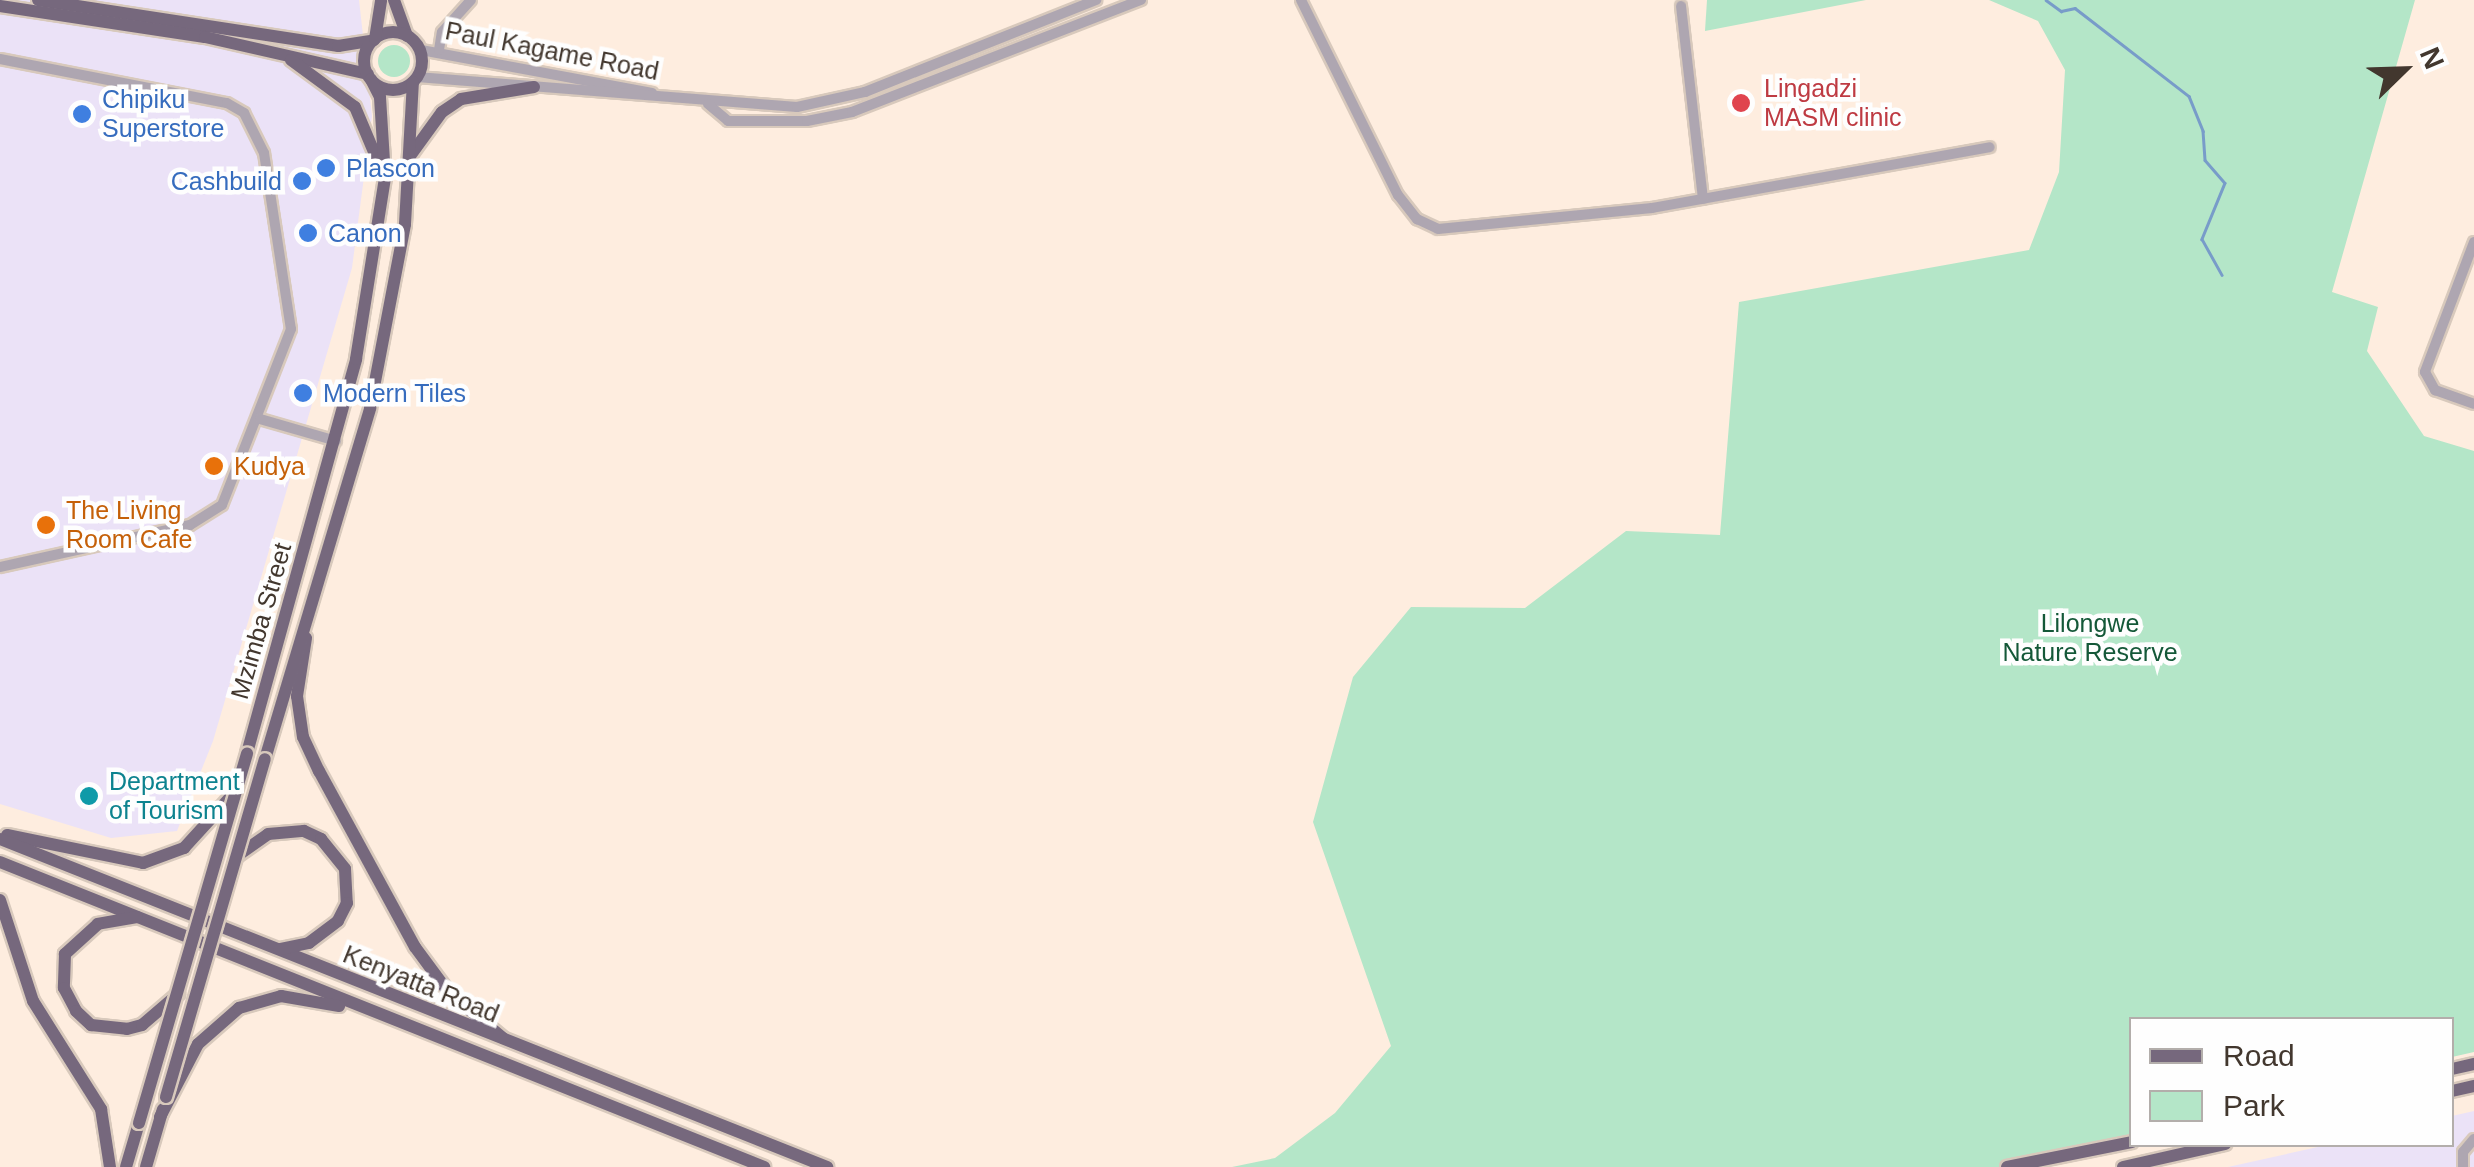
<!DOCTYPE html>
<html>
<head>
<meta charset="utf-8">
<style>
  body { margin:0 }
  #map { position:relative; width:2474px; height:1167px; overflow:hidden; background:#feeddf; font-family:Helvetica,sans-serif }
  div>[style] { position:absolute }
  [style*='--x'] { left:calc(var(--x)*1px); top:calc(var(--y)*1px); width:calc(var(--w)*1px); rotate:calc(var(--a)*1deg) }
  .commercial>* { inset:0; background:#ebe2f7 }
  .green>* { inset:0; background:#b4e6c8 }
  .round { border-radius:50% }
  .stream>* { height:2.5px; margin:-1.25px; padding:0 1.25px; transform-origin:1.25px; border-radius:1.25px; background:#789cc9 }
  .roads { filter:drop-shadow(2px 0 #d8c9bc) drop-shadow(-2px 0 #d8c9bc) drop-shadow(0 2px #d8c9bc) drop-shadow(0 -2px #d8c9bc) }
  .minor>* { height:10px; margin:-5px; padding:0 5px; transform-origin:5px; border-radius:5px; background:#aea6b1 }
  .major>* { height:12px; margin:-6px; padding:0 6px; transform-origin:6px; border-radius:6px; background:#76687d }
  .major>.ring { margin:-6px; padding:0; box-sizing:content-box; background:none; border:12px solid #76687d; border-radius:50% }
  .bridges { filter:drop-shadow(2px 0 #d8c9bc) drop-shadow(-2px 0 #d8c9bc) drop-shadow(0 2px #d8c9bc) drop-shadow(0 -2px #d8c9bc) }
  .major-bridge>* { height:12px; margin:-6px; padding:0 6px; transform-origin:6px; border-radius:6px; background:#76687d }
  .dots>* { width:28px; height:28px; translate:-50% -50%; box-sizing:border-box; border:5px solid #fefefe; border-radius:50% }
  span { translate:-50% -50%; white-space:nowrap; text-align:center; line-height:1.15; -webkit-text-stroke:9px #fefefe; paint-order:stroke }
  .street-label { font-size:25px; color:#42372e }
  .health-label { font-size:25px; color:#be3a42 }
  .left { translate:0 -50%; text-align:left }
  .shop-label { font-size:25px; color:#366cbe }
  .right { translate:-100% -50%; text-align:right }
  .food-label { font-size:25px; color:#c56008 }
  .park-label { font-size:25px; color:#145838 }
  .culture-label { font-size:25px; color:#0d838f }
  .legend { position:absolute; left:2129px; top:1017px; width:325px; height:130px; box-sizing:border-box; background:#fefefe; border:2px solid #b3aeab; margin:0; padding:12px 18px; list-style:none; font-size:30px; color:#42372e }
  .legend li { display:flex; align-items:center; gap:20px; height:50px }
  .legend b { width:50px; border:2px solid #b3aeab }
  .north { position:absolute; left:2354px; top:20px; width:100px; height:100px; -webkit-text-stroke:8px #fefefe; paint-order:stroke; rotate:67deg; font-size:28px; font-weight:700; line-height:40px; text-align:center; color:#42372e }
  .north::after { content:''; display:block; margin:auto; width:35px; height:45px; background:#42372e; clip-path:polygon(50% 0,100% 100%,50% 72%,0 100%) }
</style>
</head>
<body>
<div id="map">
  <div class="commercial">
    <div style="clip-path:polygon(0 0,359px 0,372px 116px,352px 268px,213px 741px,177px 831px,111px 838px,0 804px)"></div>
    <div style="clip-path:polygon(2474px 1111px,2474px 1167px,2228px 1167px,2327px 1145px,2452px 1144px,2452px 1116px)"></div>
  </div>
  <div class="green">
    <div style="clip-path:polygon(1707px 0,1866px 0,1705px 31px)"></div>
    <div style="clip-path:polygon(1989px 0,2415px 0,2332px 292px,2378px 307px,2367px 351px,2424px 436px,2474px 451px,2474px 1052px,2452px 1057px,2452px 1020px,2132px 1020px,2131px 1137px,2009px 1167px,1232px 1167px,1275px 1158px,1335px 1113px,1391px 1046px,1313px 822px,1353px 677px,1411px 607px,1525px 608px,1626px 531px,1720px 535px,1739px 302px,2029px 250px,2059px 172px,2065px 70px,2038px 21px)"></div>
    <div class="round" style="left:378px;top:45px;width:32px;height:32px"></div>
  </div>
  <div class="stream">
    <div style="--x:2046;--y:0;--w:19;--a:36"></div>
    <div style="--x:2061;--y:11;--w:14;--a:-12"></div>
    <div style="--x:2075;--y:8;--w:144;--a:37.7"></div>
    <div style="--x:2189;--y:96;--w:38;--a:68"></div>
    <div style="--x:2203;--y:131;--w:29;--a:86"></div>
    <div style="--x:2205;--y:160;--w:30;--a:49"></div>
    <div style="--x:2225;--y:183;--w:61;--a:112.3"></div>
    <div style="--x:2202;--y:239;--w:41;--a:60.9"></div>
  </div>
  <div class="roads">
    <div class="minor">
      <div style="--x:1301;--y:0;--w:218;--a:63.6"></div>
      <div style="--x:1398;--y:195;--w:31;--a:52"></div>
      <div style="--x:1417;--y:219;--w:23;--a:25"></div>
      <div style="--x:1438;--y:229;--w:215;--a:-5.6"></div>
      <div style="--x:1652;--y:208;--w:343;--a:-10.2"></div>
      <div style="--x:1681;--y:6;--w:194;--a:83.5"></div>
      <div style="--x:412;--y:39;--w:14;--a:51"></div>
      <div style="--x:421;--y:50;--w:235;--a:10.5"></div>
      <div style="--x:439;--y:50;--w:18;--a:-81"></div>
      <div style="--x:442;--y:32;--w:43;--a:-47.8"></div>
      <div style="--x:0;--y:59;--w:231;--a:11"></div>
      <div style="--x:227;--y:103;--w:20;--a:30"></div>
      <div style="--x:244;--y:113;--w:45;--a:63.4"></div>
      <div style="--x:264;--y:153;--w:178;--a:81.3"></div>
      <div style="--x:291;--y:329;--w:189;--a:111.4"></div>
      <div style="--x:222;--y:505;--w:38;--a:148"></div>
      <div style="--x:190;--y:525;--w:195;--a:167.5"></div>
      <div style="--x:417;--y:77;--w:381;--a:4.5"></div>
      <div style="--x:797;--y:107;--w:70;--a:-12.4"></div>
      <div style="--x:865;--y:92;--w:249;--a:-21.7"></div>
      <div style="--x:708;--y:104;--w:26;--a:40"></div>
      <div style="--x:728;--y:121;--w:79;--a:0"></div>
      <div style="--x:807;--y:121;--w:46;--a:-11.3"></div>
      <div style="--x:852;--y:112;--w:310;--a:-21.2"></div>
      <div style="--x:2474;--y:242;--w:139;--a:110.7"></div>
      <div style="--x:2425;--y:372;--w:21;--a:61"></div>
      <div style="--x:2435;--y:390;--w:41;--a:19.7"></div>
      <div style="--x:260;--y:419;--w:79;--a:16.1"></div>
      <div style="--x:2463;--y:1167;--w:15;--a:-90"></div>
      <div style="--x:2463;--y:1152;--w:17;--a:-50"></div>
    </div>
    <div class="major">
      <div style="--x:38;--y:0;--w:304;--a:8.7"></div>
      <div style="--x:338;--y:46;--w:36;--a:-9"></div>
      <div style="--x:394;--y:0;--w:38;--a:70"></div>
      <div style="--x:0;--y:6;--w:207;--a:8.6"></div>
      <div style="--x:205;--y:37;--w:167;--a:12.8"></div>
      <div class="ring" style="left:364px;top:32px;width:46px;height:46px"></div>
      <div style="--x:375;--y:39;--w:39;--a:-81"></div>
      <div style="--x:291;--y:60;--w:79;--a:36.3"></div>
      <div style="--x:355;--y:107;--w:69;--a:67.1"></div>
      <div style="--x:410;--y:156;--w:54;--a:-54"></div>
      <div style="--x:442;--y:112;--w:23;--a:-34"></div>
      <div style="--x:461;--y:99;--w:74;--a:-9.3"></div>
      <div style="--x:306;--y:638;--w:59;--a:98.8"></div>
      <div style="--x:297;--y:696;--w:41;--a:81.7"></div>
      <div style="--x:303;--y:737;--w:38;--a:65"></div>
      <div style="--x:319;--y:771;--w:200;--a:61.4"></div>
      <div style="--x:415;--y:947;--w:57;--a:53.5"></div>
      <div style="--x:449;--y:993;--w:70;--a:39.8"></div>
      <div style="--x:247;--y:753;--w:409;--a:-74.5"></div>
      <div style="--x:356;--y:359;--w:184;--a:-80.9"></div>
      <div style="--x:385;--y:177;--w:80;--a:-93.6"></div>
      <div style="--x:380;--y:97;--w:20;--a:-117"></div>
      <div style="--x:265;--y:759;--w:366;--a:-73.3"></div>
      <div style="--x:370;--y:408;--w:187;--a:-79.2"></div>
      <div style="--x:405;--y:224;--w:142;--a:-86.8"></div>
      <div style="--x:7;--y:835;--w:139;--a:11.6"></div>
      <div style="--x:143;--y:863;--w:44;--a:-20.1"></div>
      <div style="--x:184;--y:848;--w:77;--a:-47.6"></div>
      <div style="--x:0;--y:839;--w:890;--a:21.63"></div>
      <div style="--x:237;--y:856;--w:38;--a:-35"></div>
      <div style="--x:268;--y:834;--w:36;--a:-5"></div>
      <div style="--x:304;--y:831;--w:19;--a:25"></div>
      <div style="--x:321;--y:839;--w:38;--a:51"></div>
      <div style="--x:345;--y:869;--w:34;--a:87"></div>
      <div style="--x:347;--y:903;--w:20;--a:117"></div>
      <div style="--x:338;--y:921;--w:36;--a:143"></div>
      <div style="--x:309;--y:943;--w:30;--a:168"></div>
      <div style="--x:0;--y:862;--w:823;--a:21.76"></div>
      <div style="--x:0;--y:900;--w:106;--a:71.9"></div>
      <div style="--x:33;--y:1001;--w:128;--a:57.8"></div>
      <div style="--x:101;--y:1109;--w:59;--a:81.2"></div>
      <div style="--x:137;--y:917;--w:40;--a:170"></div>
      <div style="--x:98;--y:924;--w:45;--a:137.7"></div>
      <div style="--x:65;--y:954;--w:34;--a:92"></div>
      <div style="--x:64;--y:988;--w:26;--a:62"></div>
      <div style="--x:76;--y:1011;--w:21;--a:43"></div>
      <div style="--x:91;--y:1025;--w:36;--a:6"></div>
      <div style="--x:127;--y:1029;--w:16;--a:-15"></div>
      <div style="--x:142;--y:1025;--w:48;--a:-40.7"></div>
      <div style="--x:2452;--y:1069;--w:23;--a:-13"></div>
      <div style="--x:2452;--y:1091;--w:23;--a:-13"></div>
      <div style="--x:160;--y:1117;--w:82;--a:-62.5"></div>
      <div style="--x:198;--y:1044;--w:55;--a:-41.3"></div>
      <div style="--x:239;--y:1008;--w:44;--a:-15.9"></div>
      <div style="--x:281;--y:996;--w:59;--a:9.8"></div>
      <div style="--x:126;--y:1167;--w:46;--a:-73.5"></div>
      <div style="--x:146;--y:1167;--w:60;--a:-73.7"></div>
      <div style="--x:2007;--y:1167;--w:127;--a:-11.3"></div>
      <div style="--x:2123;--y:1167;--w:105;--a:-12.7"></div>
    </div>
  </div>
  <div class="bridges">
    <div class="major-bridge">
      <div style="--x:166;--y:1097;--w:352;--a:-73.7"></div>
      <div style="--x:139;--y:1123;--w:385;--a:-73.7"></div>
    </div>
  </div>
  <div class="dots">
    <div style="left:1741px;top:103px;background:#e0444e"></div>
    <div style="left:82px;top:114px;background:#3f7fe0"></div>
    <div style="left:326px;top:168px;background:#3f7fe0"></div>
    <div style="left:302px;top:181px;background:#3f7fe0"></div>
    <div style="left:308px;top:233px;background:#3f7fe0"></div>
    <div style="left:303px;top:393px;background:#3f7fe0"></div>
    <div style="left:214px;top:466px;background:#e8710a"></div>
    <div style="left:46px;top:525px;background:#e8710a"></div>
    <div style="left:89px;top:796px;background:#0f9aa8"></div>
  </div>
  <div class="street-label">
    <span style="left:552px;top:51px;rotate:11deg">Paul Kagame Road</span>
    <span style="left:261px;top:621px;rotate:-74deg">Mzimba Street</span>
    <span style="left:421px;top:984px;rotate:22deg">Kenyatta Road</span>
  </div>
  <div class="health-label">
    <span class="left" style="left:1764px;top:103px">Lingadzi<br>MASM clinic</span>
  </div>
  <div class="shop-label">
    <span class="left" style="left:102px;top:114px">Chipiku<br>Superstore</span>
    <span class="left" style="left:346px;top:168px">Plascon</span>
    <span class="right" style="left:282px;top:181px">Cashbuild</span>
    <span class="left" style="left:328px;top:233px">Canon</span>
    <span class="left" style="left:323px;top:393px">Modern Tiles</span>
  </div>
  <div class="food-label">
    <span class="left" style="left:234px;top:466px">Kudya</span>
    <span class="left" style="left:66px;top:525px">The Living<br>Room Cafe</span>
  </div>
  <div class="park-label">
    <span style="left:2090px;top:638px">Lilongwe<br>Nature Reserve</span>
  </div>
  <div class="culture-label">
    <span class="left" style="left:109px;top:796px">Department<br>of Tourism</span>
  </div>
  <ul class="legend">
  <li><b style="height:12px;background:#76687d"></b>Road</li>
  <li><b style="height:28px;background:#b4e6c8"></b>Park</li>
  </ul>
  <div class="north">N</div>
</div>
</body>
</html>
